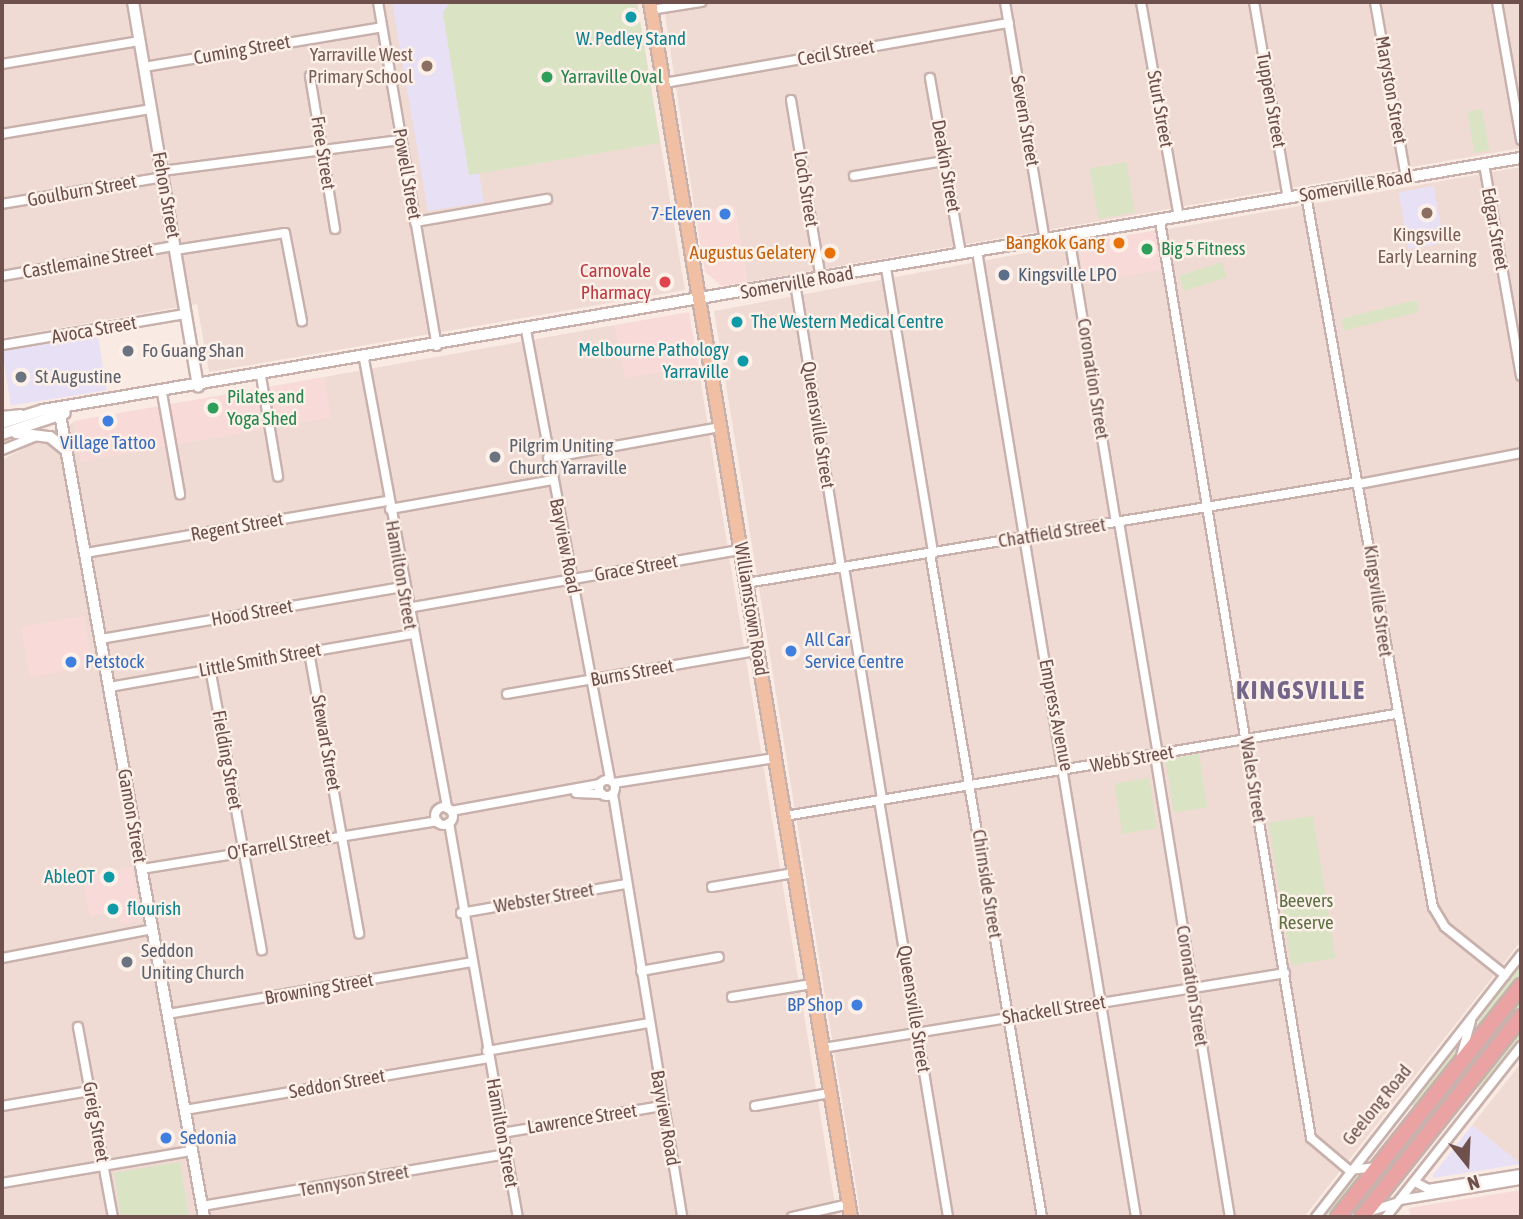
<!DOCTYPE html>
<html>
<head>
<meta charset="utf-8">
<style>
  body { margin:0 }
  #map { position:relative; width:1523px; height:1219px; overflow:hidden; background:#f9ebe4; font-family:"Asap Condensed",sans-serif }
  div>[style] { position:absolute }
  [style*='--x'] { left:calc(var(--x)*1px); top:calc(var(--y)*1px); width:calc(var(--w)*1px); rotate:calc(var(--a)*1deg) }
  .residential>* { inset:0; background:#efdbd3 }
  .commercial>* { inset:0; background:#f8dad8; transform-origin:0 0 }
  .education>* { inset:0; background:#e8e0f5; transform-origin:0 0 }
  .green>* { inset:0; background:#dae4c4; transform-origin:0 0 }
  .roads { filter:drop-shadow(2px 0 #c8b1ac) drop-shadow(-2px 0 #c8b1ac) drop-shadow(0 2px #c8b1ac) drop-shadow(0 -2px #c8b1ac) }
  .street>* { height:8px; margin:-4px; padding:0 4px; transform-origin:4px; border-radius:4px; background:#fff }
  .street>.ring { margin:-4px; padding:0; box-sizing:content-box; background:none; border:8px solid #fff; border-radius:50% }
  .secondary>* { height:10px; margin:-5px; padding:0 5px; transform-origin:5px; border-radius:5px; background:#fff }
  .primary>* { height:12px; margin:-6px; padding:0 6px; transform-origin:6px; border-radius:6px; background:#f0bfa4 }
  .highway>* { height:14px; margin:-7px; padding:0 7px; transform-origin:7px; border-radius:7px; background:#eba2a2 }
  .dots>* { width:19px; height:19px; translate:-50% -50%; box-sizing:border-box; border:4px solid #fcf0e9; border-radius:50% }
  span { translate:-50% -50%; white-space:nowrap; text-align:center; line-height:1.15; -webkit-text-stroke:5px #fcf0e9; paint-order:stroke }
  .culture-label { font-size:19px; color:#0d838f }
  .left { translate:0 -50%; text-align:left }
  .right { translate:-100% -50%; text-align:right }
  .street-label { font-size:19px; color:#6e504d }
  .education-label { font-size:19px; color:#785e54 }
  .leisure-label { font-size:19px; color:#27864d }
  .shop-label { font-size:19px; color:#366cbe }
  .food-label { font-size:19px; color:#c56008 }
  .health-label { font-size:19px; color:#be3a42 }
  .service-label { font-size:19px; color:#4e5e75 }
  .worship-label { font-size:19px; color:#5b616d }
  .park-label { font-size:19px; color:#5e7246 }
  .district-label { font-size:26px; color:#74658a; font-weight:700; letter-spacing:2px }
  .frame { position:absolute; inset:0; border:4px solid #6e504d; pointer-events:none }
  .north { position:absolute; left:1432px; top:1128px; width:70px; height:70px; -webkit-text-stroke:5px #fcf0e9; paint-order:stroke; rotate:162deg; font-size:19px; font-weight:700; line-height:28px; text-align:center; color:#6e504d }
  .north::after { content:''; display:block; margin:auto; width:24px; height:32px; background:#6e504d; clip-path:polygon(50% 0,100% 100%,50% 72%,0 100%) }
</style>
</head>
<body>
<div id="map">
  <div class="residential">
    <div style="clip-path:polygon(2px 2px,637px 2px,685px 290px,209px 372px,197px 304px,2px 338px)"></div>
    <div style="clip-path:polygon(663px 2px,1521px 2px,1521px 148px,747px 282px,735px 206px,695px 212px)"></div>
    <div style="clip-path:polygon(1521px 167px,1521px 941px,1304px 1217px,861px 1217px,714px 311px,1079px 243px,1085px 282px,1163px 269px,1157px 231px)"></div>
    <div style="clip-path:polygon(615px 325px,625px 378px,698px 365px,837px 1217px,2px 1217px,2px 460px,74px 422px,81px 461px,330px 417px,324px 377px)"></div>
    <div style="clip-path:polygon(1521px 1063px,1521px 1164px,1472px 1125px)"></div>
  </div>
  <div class="commercial">
    <div style="clip-path:polygon(735px 206px,747px 282px,722px 286px,705px 272px,695px 212px)"></div>
    <div style="left:1157px;top:230px;width:40px;height:79px;rotate:80deg"></div>
    <div style="left:689px;top:312px;width:54px;height:75px;rotate:80deg"></div>
    <div style="left:324px;top:377px;width:41px;height:254px;rotate:80deg"></div>
    <div style="left:84px;top:616px;width:51px;height:64px;rotate:80deg"></div>
    <div style="clip-path:polygon(132px 867px,142px 921px,120px 924px,117px 911px,90px 916px,82px 877px)"></div>
    <div style="clip-path:polygon(1521px 1190px,1521px 1217px,1411px 1217px,1409px 1208px)"></div>
  </div>
  <div class="education">
    <div style="clip-path:polygon(392px 2px,450px 2px,443px 13px,469px 174px,479px 173px,484px 202px,428px 211px)"></div>
    <div style="left:1434px;top:186px;width:58px;height:36px;rotate:80deg"></div>
    <div style="left:98px;top:336px;width:55px;height:97px;rotate:81deg"></div>
    <div style="clip-path:polygon(1472px 1125px,1521px 1164px,1433px 1178px,1433px 1175px)"></div>
  </div>
  <div class="green">
    <div style="clip-path:polygon(450px 2px,637px 2px,660px 143px,469px 175px,443px 13px)"></div>
    <div style="left:1482px;top:109px;width:42px;height:15px;rotate:80deg"></div>
    <div style="left:1126px;top:162px;width:51px;height:37px;rotate:80deg"></div>
    <div style="left:1222px;top:262px;width:16px;height:45px;rotate:72deg"></div>
    <div style="left:1416px;top:300px;width:12px;height:77px;rotate:76deg"></div>
    <div style="left:1199px;top:754px;width:54px;height:34px;rotate:81deg"></div>
    <div style="left:1149px;top:778px;width:51px;height:35px;rotate:81deg"></div>
    <div style="left:1313px;top:816px;width:144px;height:45px;rotate:81deg"></div>
    <div style="clip-path:polygon(1521px 965px,1521px 974px,1472px 1035px,1480px 1017px)"></div>
    <div style="clip-path:polygon(1521px 997px,1521px 1006px,1458px 1080px,1458px 1077px)"></div>
    <div style="clip-path:polygon(1521px 1028px,1521px 1038px,1477px 1091px,1481px 1080px)"></div>
    <div style="clip-path:polygon(1462px 1042px,1454px 1060px,1415px 1107px,1411px 1104px)"></div>
    <div style="clip-path:polygon(180px 1162px,189px 1217px,121px 1217px,114px 1173px)"></div>
    <div style="clip-path:polygon(1362px 1173px,1332px 1213px,1321px 1217px,1353px 1178px)"></div>
  </div>
  <div class="roads">
    <div class="street">
      <div style="--x:378;--y:2;--w:349;--a:80.3"></div>
      <div style="--x:1005;--y:2;--w:241;--a:80.5"></div>
      <div style="--x:1141;--y:2;--w:218;--a:80"></div>
      <div style="--x:1254;--y:2;--w:199;--a:80.2"></div>
      <div style="--x:1375;--y:2;--w:179;--a:80"></div>
      <div style="--x:1497;--y:2;--w:140;--a:80.1"></div>
      <div style="--x:651;--y:10;--w:51;--a:-9.1"></div>
      <div style="--x:2;--y:64;--w:140;--a:-9.5"></div>
      <div style="--x:144;--y:67;--w:241;--a:-9.5"></div>
      <div style="--x:310;--y:76;--w:155;--a:80.7"></div>
      <div style="--x:930;--y:78;--w:179;--a:80"></div>
      <div style="--x:664;--y:83;--w:350;--a:-9.9"></div>
      <div style="--x:791;--y:100;--w:181;--a:80.5"></div>
      <div style="--x:2;--y:134;--w:151;--a:-9.5"></div>
      <div style="--x:1484;--y:164;--w:215;--a:80.1"></div>
      <div style="--x:162;--y:171;--w:240;--a:-7.4"></div>
      <div style="--x:854;--y:176;--w:92;--a:-9.4"></div>
      <div style="--x:1306;--y:195;--w:723;--a:79.89"></div>
      <div style="--x:1433;--y:907;--w:23;--a:59"></div>
      <div style="--x:1445;--y:927;--w:77;--a:38.7"></div>
      <div style="--x:2;--y:204;--w:163;--a:-9.5"></div>
      <div style="--x:1160;--y:221;--w:929;--a:80.65"></div>
      <div style="--x:1311;--y:1138;--w:50;--a:40.1"></div>
      <div style="--x:1349;--y:1170;--w:29;--a:-6"></div>
      <div style="--x:415;--y:222;--w:134;--a:-9.9"></div>
      <div style="--x:1069;--y:236;--w:290;--a:80.7"></div>
      <div style="--x:175;--y:250;--w:111;--a:-8.8"></div>
      <div style="--x:285;--y:233;--w:90;--a:79.1"></div>
      <div style="--x:977;--y:251;--w:979;--a:80.65"></div>
      <div style="--x:886;--y:268;--w:289;--a:80.6"></div>
      <div style="--x:2;--y:276;--w:175;--a:-9.9"></div>
      <div style="--x:795;--y:283;--w:289;--a:80.8"></div>
      <div style="--x:526;--y:330;--w:458;--a:79.4"></div>
      <div style="--x:2;--y:345;--w:187;--a:-9.6"></div>
      <div style="--x:364;--y:359;--w:457;--a:79.5"></div>
      <div style="--x:261;--y:376;--w:102;--a:80.4"></div>
      <div style="--x:162;--y:393;--w:103;--a:79.9"></div>
      <div style="--x:2;--y:416;--w:18;--a:-6"></div>
      <div style="--x:2;--y:450;--w:35;--a:-22"></div>
      <div style="--x:548;--y:458;--w:176;--a:-10.2"></div>
      <div style="--x:1359;--y:484;--w:165;--a:-10.8"></div>
      <div style="--x:390;--y:509;--w:165;--a:-10.1"></div>
      <div style="--x:1119;--y:522;--w:235;--a:80.5"></div>
      <div style="--x:86;--y:553;--w:306;--a:-9.8"></div>
      <div style="--x:930;--y:553;--w:673;--a:80.43"></div>
      <div style="--x:844;--y:567;--w:236;--a:80.7"></div>
      <div style="--x:746;--y:583;--w:620;--a:-9.37"></div>
      <div style="--x:407;--y:608;--w:339;--a:-9.9"></div>
      <div style="--x:101;--y:639;--w:306;--a:-9.8"></div>
      <div style="--x:309;--y:652;--w:286;--a:79.9"></div>
      <div style="--x:210;--y:668;--w:287;--a:79.6"></div>
      <div style="--x:109;--y:687;--w:308;--a:-9.9"></div>
      <div style="--x:507;--y:694;--w:254;--a:-9.8"></div>
      <div style="--x:1155;--y:755;--w:468;--a:80.8"></div>
      <div class="ring" style="left:599px;top:780px;width:8px;height:8px"></div>
      <div style="--x:614;--y:783;--w:163;--a:-8.8"></div>
      <div style="--x:576;--y:793;--w:26;--a:2"></div>
      <div style="--x:613;--y:794;--w:429;--a:80.7"></div>
      <div style="--x:879;--y:800;--w:423;--a:80.6"></div>
      <div class="ring" style="left:435px;top:807px;width:10px;height:10px"></div>
      <div style="--x:451;--y:811;--w:150;--a:-10.3"></div>
      <div style="--x:785;--y:816;--w:619;--a:-9.48"></div>
      <div style="--x:449;--y:823;--w:400;--a:80.1"></div>
      <div style="--x:142;--y:869;--w:299;--a:-9.2"></div>
      <div style="--x:712;--y:887;--w:83;--a:-9.7"></div>
      <div style="--x:461;--y:913;--w:168;--a:-10"></div>
      <div style="--x:2;--y:958;--w:153;--a:-10.9"></div>
      <div style="--x:641;--y:971;--w:79;--a:-10.2"></div>
      <div style="--x:732;--y:997;--w:81;--a:-9.2"></div>
      <div style="--x:168;--y:1014;--w:307;--a:-9.7"></div>
      <div style="--x:78;--y:1027;--w:193;--a:79.6"></div>
      <div style="--x:823;--y:1048;--w:468;--a:-9.2"></div>
      <div style="--x:487;--y:1051;--w:164;--a:-9.8"></div>
      <div style="--x:1461;--y:1056;--w:36;--a:-74"></div>
      <div style="--x:2;--y:1106;--w:89;--a:-9.7"></div>
      <div style="--x:755;--y:1106;--w:76;--a:-9.8"></div>
      <div style="--x:185;--y:1110;--w:308;--a:-9.7"></div>
      <div style="--x:502;--y:1133;--w:162;--a:-9.6"></div>
      <div style="--x:1415;--y:1182;--w:15;--a:28"></div>
      <div style="--x:1428;--y:1189;--w:94;--a:-9.2"></div>
      <div style="--x:2;--y:1183;--w:193;--a:-9.6"></div>
      <div style="--x:1400;--y:1200;--w:123;--a:-9.4"></div>
      <div style="--x:202;--y:1206;--w:309;--a:-9.7"></div>
      <div style="--x:1368;--y:1212;--w:28;--a:-18"></div>
      <div style="--x:792;--y:1217;--w:58;--a:-12.8"></div>
      <div style="--x:1316;--y:1217;--w:333;--a:-52"></div>
      <div style="--x:1386;--y:1217;--w:218;--a:-51.7"></div>
    </div>
    <div class="secondary">
      <div style="--x:133;--y:2;--w:390;--a:80.4"></div>
      <div style="--x:59;--y:409;--w:821;--a:79.83"></div>
      <div style="--x:2;--y:423;--w:43;--a:-17.6"></div>
      <div style="--x:43;--y:410;--w:1499;--a:-9.68"></div>
      <div style="--x:16;--y:433;--w:34;--a:7"></div>
      <div style="--x:50;--y:437;--w:22;--a:39"></div>
      <div style="--x:2;--y:434;--w:66;--a:-18.4"></div>
    </div>
    <div class="primary">
      <div style="--x:650;--y:2;--w:1232;--a:80.61"></div>
    </div>
    <div class="highway">
      <div style="--x:1338;--y:1217;--w:295;--a:-51.6"></div>
      <div style="--x:1362;--y:1217;--w:256;--a:-51.5"></div>
    </div>
  </div>
  <div class="dots">
    <div style="left:631px;top:17px;background:#0f9aa8"></div>
    <div style="left:427px;top:66px;background:#8d6e63"></div>
    <div style="left:547px;top:77px;background:#2e9e5b"></div>
    <div style="left:1427px;top:213px;background:#8d6e63"></div>
    <div style="left:725px;top:214px;background:#3f7fe0"></div>
    <div style="left:1119px;top:243px;background:#e8710a"></div>
    <div style="left:1147px;top:249px;background:#2e9e5b"></div>
    <div style="left:830px;top:253px;background:#e8710a"></div>
    <div style="left:1004px;top:275px;background:#5c6f8a"></div>
    <div style="left:665px;top:282px;background:#e0444e"></div>
    <div style="left:737px;top:322px;background:#0f9aa8"></div>
    <div style="left:128px;top:351px;background:#6b7280"></div>
    <div style="left:743px;top:361px;background:#0f9aa8"></div>
    <div style="left:21px;top:377px;background:#6b7280"></div>
    <div style="left:213px;top:408px;background:#2e9e5b"></div>
    <div style="left:108px;top:421px;background:#3f7fe0"></div>
    <div style="left:495px;top:457px;background:#6b7280"></div>
    <div style="left:791px;top:651px;background:#3f7fe0"></div>
    <div style="left:71px;top:662px;background:#3f7fe0"></div>
    <div style="left:109px;top:877px;background:#0f9aa8"></div>
    <div style="left:113px;top:909px;background:#0f9aa8"></div>
    <div style="left:127px;top:962px;background:#6b7280"></div>
    <div style="left:857px;top:1005px;background:#3f7fe0"></div>
    <div style="left:166px;top:1138px;background:#3f7fe0"></div>
  </div>
  <div class="culture-label">
    <span style="left:631px;top:39px">W. Pedley Stand</span>
    <span class="left" style="left:751px;top:322px">The Western Medical Centre</span>
    <span class="right" style="left:729px;top:361px">Melbourne Pathology<br>Yarraville</span>
    <span class="right" style="left:95px;top:877px">AbleOT</span>
    <span class="left" style="left:127px;top:909px">flourish</span>
  </div>
  <div class="street-label">
    <span style="left:242px;top:50px;rotate:-10deg">Cuming Street</span>
    <span style="left:836px;top:53px;rotate:-10deg">Cecil Street</span>
    <span style="left:1391px;top:90px;rotate:80deg">Maryston Street</span>
    <span style="left:1271px;top:100px;rotate:80deg">Tuppen Street</span>
    <span style="left:1160px;top:109px;rotate:80deg">Sturt Street</span>
    <span style="left:1025px;top:121px;rotate:80deg">Severn Street</span>
    <span style="left:323px;top:153px;rotate:81deg">Free Street</span>
    <span style="left:946px;top:166px;rotate:80deg">Deakin Street</span>
    <span style="left:407px;top:174px;rotate:80deg">Powell Street</span>
    <span style="left:1356px;top:186px;rotate:-10deg">Somerville Road</span>
    <span style="left:806px;top:189px;rotate:81deg">Loch Street</span>
    <span style="left:82px;top:191px;rotate:-10deg">Goulburn Street</span>
    <span style="left:166px;top:195px;rotate:80deg">Fehon Street</span>
    <span style="left:1495px;top:229px;rotate:80deg">Edgar Street</span>
    <span style="left:88px;top:261px;rotate:-10deg">Castlemaine Street</span>
    <span style="left:797px;top:283px;rotate:-10deg">Somerville Road</span>
    <span style="left:94px;top:330px;rotate:-10deg">Avoca Street</span>
    <span style="left:1093px;top:379px;rotate:81deg">Coronation Street</span>
    <span style="left:818px;top:425px;rotate:81deg">Queensville Street</span>
    <span style="left:237px;top:527px;rotate:-10deg">Regent Street</span>
    <span style="left:1052px;top:533px;rotate:-9deg">Chatfield Street</span>
    <span style="left:565px;top:546px;rotate:79deg">Bayview Road</span>
    <span style="left:636px;top:568px;rotate:-10deg">Grace Street</span>
    <span style="left:401px;top:575px;rotate:80deg">Hamilton Street</span>
    <span style="left:1378px;top:601px;rotate:82deg">Kingsville Street</span>
    <span style="left:751px;top:609px;rotate:81deg">Williamstown Road</span>
    <span style="left:252px;top:613px;rotate:-10deg">Hood Street</span>
    <span style="left:260px;top:660px;rotate:-10deg">Little Smith Street</span>
    <span style="left:632px;top:673px;rotate:-10deg">Burns Street</span>
    <span style="left:1056px;top:715px;rotate:79deg">Empress Avenue</span>
    <span style="left:326px;top:743px;rotate:80deg">Stewart Street</span>
    <span style="left:1132px;top:759px;rotate:-10deg">Webb Street</span>
    <span style="left:227px;top:760px;rotate:80deg">Fielding Street</span>
    <span style="left:1253px;top:780px;rotate:81deg">Wales Street</span>
    <span style="left:132px;top:816px;rotate:80deg">Gamon Street</span>
    <span style="left:279px;top:845px;rotate:-10deg">O'Farrell Street</span>
    <span style="left:987px;top:884px;rotate:81deg">Chirnside Street</span>
    <span style="left:544px;top:898px;rotate:-10deg">Webster Street</span>
    <span style="left:1192px;top:986px;rotate:81deg">Coronation Street</span>
    <span style="left:319px;top:989px;rotate:-10deg">Browning Street</span>
    <span style="left:914px;top:1009px;rotate:81deg">Queensville Street</span>
    <span style="left:1054px;top:1010px;rotate:-9deg">Shackell Street</span>
    <span style="left:337px;top:1084px;rotate:-10deg">Seddon Street</span>
    <span style="left:1377px;top:1105px;rotate:-51deg">Geelong Road</span>
    <span style="left:665px;top:1118px;rotate:80deg">Bayview Road</span>
    <span style="left:582px;top:1119px;rotate:-9deg">Lawrence Street</span>
    <span style="left:96px;top:1122px;rotate:80deg">Greig Street</span>
    <span style="left:502px;top:1133px;rotate:80deg">Hamilton Street</span>
    <span style="left:354px;top:1181px;rotate:-10deg">Tennyson Street</span>
  </div>
  <div class="education-label">
    <span class="right" style="left:413px;top:66px">Yarraville West<br>Primary School</span>
    <span style="left:1427px;top:246px">Kingsville<br>Early Learning</span>
  </div>
  <div class="leisure-label">
    <span class="left" style="left:561px;top:77px">Yarraville Oval</span>
    <span class="left" style="left:1161px;top:249px">Big 5 Fitness</span>
    <span class="left" style="left:227px;top:408px">Pilates and<br>Yoga Shed</span>
  </div>
  <div class="shop-label">
    <span class="right" style="left:711px;top:214px">7-Eleven</span>
    <span style="left:108px;top:443px">Village Tattoo</span>
    <span class="left" style="left:805px;top:651px">All Car<br>Service Centre</span>
    <span class="left" style="left:85px;top:662px">Petstock</span>
    <span class="right" style="left:843px;top:1005px">BP Shop</span>
    <span class="left" style="left:180px;top:1138px">Sedonia</span>
  </div>
  <div class="food-label">
    <span class="right" style="left:1105px;top:243px">Bangkok Gang</span>
    <span class="right" style="left:816px;top:253px">Augustus Gelatery</span>
  </div>
  <div class="health-label">
    <span class="right" style="left:651px;top:282px">Carnovale<br>Pharmacy</span>
  </div>
  <div class="service-label">
    <span class="left" style="left:1018px;top:275px">Kingsville LPO</span>
  </div>
  <div class="worship-label">
    <span class="left" style="left:142px;top:351px">Fo Guang Shan</span>
    <span class="left" style="left:35px;top:377px">St Augustine</span>
    <span class="left" style="left:509px;top:457px">Pilgrim Uniting<br>Church Yarraville</span>
    <span class="left" style="left:141px;top:962px">Seddon<br>Uniting Church</span>
  </div>
  <div class="park-label">
    <span style="left:1306px;top:912px">Beevers<br>Reserve</span>
  </div>
  <div class="district-label">
    <span style="left:1301px;top:691px">KINGSVILLE</span>
  </div>
  <div class="frame"></div>
  <div class="north">N</div>
</div>
</body>
</html>
